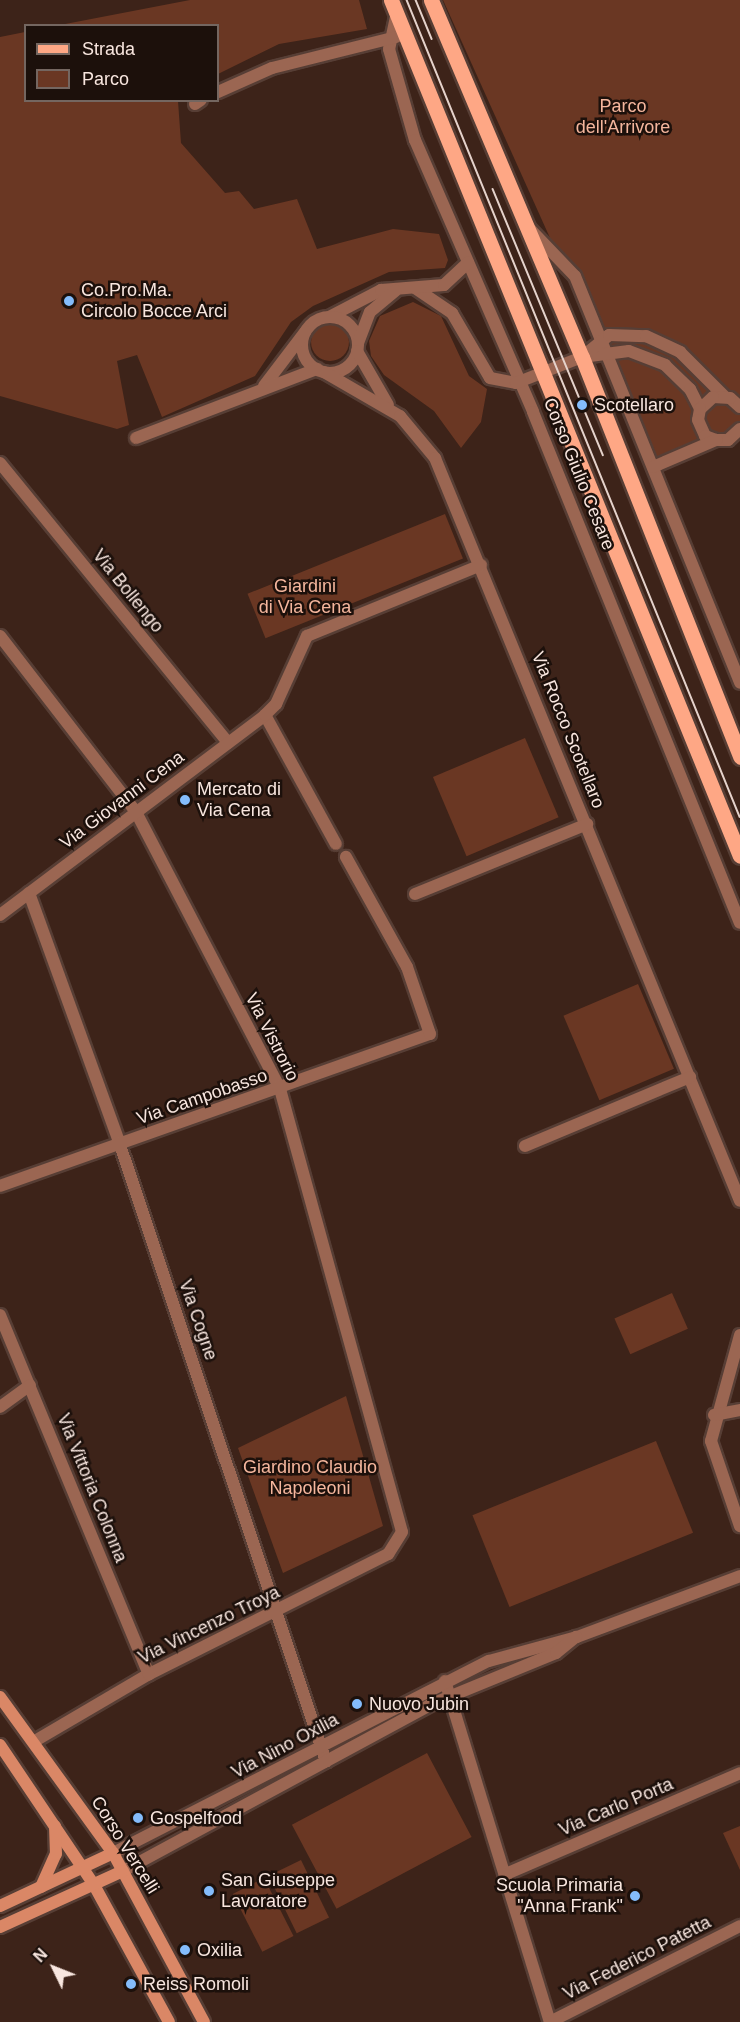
<!DOCTYPE html>
<html>
<head>
<meta charset="utf-8">
<style>
  body { margin:0 }
  #map { position:relative; width:740px; height:2022px; overflow:hidden; background:#3d2319; font-family:Arial,sans-serif }
  div>[style] { position:absolute }
  [style*='--x'] { left:calc(var(--x)*1px); top:calc(var(--y)*1px); width:calc(var(--w)*1px); rotate:calc(var(--a)*1deg) }
  .green>* { inset:0; background:#6a3723; transform-origin:0 0 }
  .round { border-radius:50% }
  .roads { filter:drop-shadow(2px 0 #573e35) drop-shadow(-2px 0 #573e35) drop-shadow(0 2px #573e35) drop-shadow(0 -2px #573e35) }
  .minor>* { height:12px; margin:-6px; padding:0 6px; transform-origin:6px; border-radius:6px; background:#9b6652 }
  .minor>.ring { margin:-6px; padding:0; box-sizing:content-box; background:none; border:12px solid #9b6652; border-radius:50% }
  .tertiary>* { height:12px; margin:-6px; padding:0 6px; transform-origin:6px; border-radius:6px; background:#9b6652 }
  .secondary>* { height:12px; margin:-6px; padding:0 6px; transform-origin:6px; border-radius:6px; background:#da8766 }
  .primary>* { height:15px; margin:-7.5px; padding:0 7.5px; transform-origin:7.5px; border-radius:7.5px; background:#fea785 }
  .tram>* { height:1.5px; margin:-0.75px; padding:0 0.75px; transform-origin:0.75px; border-radius:0.75px; background:#e5d2cb }
  .dots>* { width:16px; height:16px; translate:-50% -50%; box-sizing:border-box; border:3px solid #1c100b; border-radius:50% }
  span { translate:-50% -50%; white-space:nowrap; text-align:center; line-height:1.15; -webkit-text-stroke:5px #1c100b; paint-order:stroke }
  .park-label { font-size:18px; color:#f5b69d }
  .poi-label { font-size:18px; color:#f8e6df }
  .left { translate:0 -50%; text-align:left }
  .right { translate:-100% -50%; text-align:right }
  .street-label { font-size:18px; color:#f8e6df }
  .legend { position:absolute; left:24px; top:24px; width:195px; height:78px; box-sizing:border-box; background:#1c100b; border:2px solid #746660; margin:0; padding:8px 10px; list-style:none; font-size:18px; color:#f8e6df }
  .legend li { display:flex; align-items:center; gap:12px; height:30px }
  .legend b { width:30px; border:2px solid #746660 }
  .north { position:absolute; left:24px; top:1938px; width:60px; height:60px; -webkit-text-stroke:4px #1c100b; paint-order:stroke; rotate:313deg; font-size:16px; font-weight:700; line-height:24px; text-align:center; color:#f8e6df }
  .north::after { content:''; display:block; margin:auto; width:21px; height:27px; background:#f8e6df; clip-path:polygon(50% 0,100% 100%,50% 72%,0 100%) }
</style>
</head>
<body>
<div id="map">
  <div class="green">
    <div style="clip-path:polygon(190px 0,359px 0,367px 29px,279px 44px,218px 74px,218px 26px,60px 25px)"></div>
    <div style="clip-path:polygon(443px 0,740px 0,740px 425px,653px 467px)"></div>
    <div style="clip-path:polygon(25px 32px,26px 100px,178px 101px,181px 143px,225px 193px,239px 191px,254px 209px,297px 199px,317px 249px,393px 229px,439px 234px,448px 260px,445px 268px,389px 272px,313px 306px,291px 322px,255px 376px,162px 417px,137px 355px,117px 361px,129px 425px,117px 429px,0 396px,0 37px)"></div>
    <div style="clip-path:polygon(413px 302px,441px 316px,469px 376px,487px 389px,481px 422px,461px 448px,434px 411px,384px 375px,371px 356px,369px 341px,380px 316px)"></div>
    <div class="round" style="left:311px;top:323px;width:38px;height:38px"></div>
    <div style="left:445px;top:514px;width:48px;height:213px;rotate:68deg"></div>
    <div style="left:525px;top:738px;width:86px;height:100px;rotate:67deg"></div>
    <div style="left:638px;top:984px;width:92px;height:81px;rotate:67deg"></div>
    <div style="left:672px;top:1293px;width:39px;height:63px;rotate:66deg"></div>
    <div style="clip-path:polygon(346px 1396px,383px 1526px,283px 1573px,238px 1448px)"></div>
    <div style="left:656px;top:1441px;width:99px;height:198px;rotate:68deg"></div>
    <div style="left:427px;top:1753px;width:95px;height:153px;rotate:62deg"></div>
    <div style="clip-path:polygon(740px 1826px,740px 1870px,723px 1833px)"></div>
    <div style="left:301px;top:1860px;width:64px;height:36px;rotate:64deg"></div>
    <div style="left:264px;top:1878px;width:65px;height:35px;rotate:63deg"></div>
  </div>
  <div class="roads">
    <div class="minor">
      <div style="--x:397;--y:12;--w:38;--a:102"></div>
      <div style="--x:389;--y:49;--w:95;--a:74.1"></div>
      <div style="--x:415;--y:140;--w:296;--a:66.5"></div>
      <div style="--x:533;--y:412;--w:551;--a:67.95"></div>
      <div style="--x:218;--y:92;--w:59;--a:-24"></div>
      <div style="--x:272;--y:68;--w:128;--a:-14"></div>
      <div style="--x:195;--y:104;--w:7;--a:-34"></div>
      <div style="--x:527;--y:226;--w:69;--a:46.2"></div>
      <div style="--x:575;--y:276;--w:439;--a:67.9"></div>
      <div style="--x:415;--y:288;--w:45;--a:34"></div>
      <div style="--x:452;--y:313;--w:75;--a:59.7"></div>
      <div style="--x:490;--y:378;--w:26;--a:11"></div>
      <div style="--x:516;--y:383;--w:71;--a:-21.5"></div>
      <div style="--x:582;--y:357;--w:47;--a:-7.3"></div>
      <div style="--x:629;--y:351;--w:39;--a:21"></div>
      <div style="--x:665;--y:365;--w:35;--a:44"></div>
      <div style="--x:690;--y:389;--w:22;--a:63"></div>
      <div style="--x:329;--y:317;--w:59;--a:-27.4"></div>
      <div style="--x:381;--y:290;--w:63;--a:-4.5"></div>
      <div style="--x:444;--y:285;--w:33;--a:-43"></div>
      <div class="ring" style="left:302px;top:317px;width:44px;height:44px"></div>
      <div style="--x:358;--y:343;--w:33;--a:-69"></div>
      <div style="--x:370;--y:312;--w:33;--a:-40"></div>
      <div style="--x:357;--y:351;--w:62;--a:60.1"></div>
      <div style="--x:582;--y:357;--w:35;--a:-39"></div>
      <div style="--x:609;--y:335;--w:37;--a:2"></div>
      <div style="--x:646;--y:336;--w:38;--a:25"></div>
      <div style="--x:680;--y:352;--w:62;--a:45"></div>
      <div style="--x:324;--y:372;--w:88;--a:30.1"></div>
      <div style="--x:400;--y:416;--w:55;--a:50.2"></div>
      <div style="--x:435;--y:458;--w:803;--a:67.68"></div>
      <div style="--x:264;--y:386;--w:68;--a:-52.8"></div>
      <div style="--x:740;--y:407;--w:13;--a:-138"></div>
      <div style="--x:730;--y:398;--w:17;--a:-177"></div>
      <div style="--x:713;--y:397;--w:18;--a:137"></div>
      <div style="--x:700;--y:409;--w:11;--a:100"></div>
      <div style="--x:698;--y:420;--w:17;--a:66"></div>
      <div style="--x:705;--y:436;--w:12;--a:20"></div>
      <div style="--x:716;--y:440;--w:12;--a:0"></div>
      <div style="--x:728;--y:440;--w:16;--a:-43"></div>
      <div style="--x:136;--y:438;--w:194;--a:-20.9"></div>
      <div style="--x:0;--y:463;--w:361;--a:50.8"></div>
      <div style="--x:653;--y:467;--w:69;--a:-23.2"></div>
      <div style="--x:0;--y:636;--w:222;--a:52.3"></div>
      <div style="--x:136;--y:812;--w:312;--a:62.5"></div>
      <div style="--x:280;--y:1089;--w:459;--a:74.6"></div>
      <div style="--x:402;--y:1532;--w:26;--a:122"></div>
      <div style="--x:388;--y:1554;--w:267;--a:153.3"></div>
      <div style="--x:149;--y:1674;--w:134;--a:149.6"></div>
      <div style="--x:265;--y:715;--w:147;--a:61.2"></div>
      <div style="--x:29;--y:893;--w:268;--a:70.1"></div>
      <div style="--x:120;--y:1145;--w:650;--a:71.51"></div>
      <div style="--x:415;--y:894;--w:186;--a:-22.1"></div>
      <div style="--x:0;--y:915;--w:332;--a:-37"></div>
      <div style="--x:265;--y:715;--w:16;--a:-45"></div>
      <div style="--x:276;--y:704;--w:75;--a:-65.5"></div>
      <div style="--x:307;--y:636;--w:188;--a:-22.2"></div>
      <div style="--x:525;--y:1146;--w:179;--a:-22.7"></div>
      <div style="--x:0;--y:1186;--w:456;--a:-19.5"></div>
      <div style="--x:430;--y:1034;--w:71;--a:-108.9"></div>
      <div style="--x:407;--y:967;--w:126;--a:-119"></div>
      <div style="--x:0;--y:1315;--w:389;--a:67.5"></div>
      <div style="--x:740;--y:1335;--w:110;--a:105.3"></div>
      <div style="--x:711;--y:1441;--w:90;--a:71.2"></div>
      <div style="--x:0;--y:1407;--w:37;--a:-36"></div>
      <div style="--x:714;--y:1415;--w:26;--a:-11"></div>
      <div style="--x:445;--y:1681;--w:357;--a:72.9"></div>
      <div style="--x:506;--y:1874;--w:255;--a:-23.3"></div>
      <div style="--x:550;--y:2022;--w:213;--a:-26.8"></div>
    </div>
    <div class="tertiary">
      <div style="--x:113;--y:1853;--w:422;--a:-27.1"></div>
      <div style="--x:489;--y:1661;--w:91;--a:-15.3"></div>
      <div style="--x:577;--y:1637;--w:174;--a:-20.5"></div>
      <div style="--x:123;--y:1871;--w:353;--a:-28.4"></div>
      <div style="--x:434;--y:1703;--w:132;--a:-22.3"></div>
      <div style="--x:556;--y:1653;--w:26;--a:-39"></div>
    </div>
    <div class="secondary">
      <div style="--x:0;--y:1697;--w:193;--a:54.1"></div>
      <div style="--x:113;--y:1853;--w:192;--a:61.7"></div>
      <div style="--x:0;--y:1745;--w:169;--a:56.1"></div>
      <div style="--x:94;--y:1885;--w:156;--a:61.3"></div>
      <div style="--x:41;--y:1887;--w:36;--a:-66"></div>
      <div style="--x:56;--y:1854;--w:28;--a:-92"></div>
      <div style="--x:0;--y:1906;--w:125;--a:-25.1"></div>
      <div style="--x:0;--y:1927;--w:135;--a:-24.5"></div>
    </div>
    <div class="primary">
      <div style="--x:391;--y:0;--w:924;--a:67.82"></div>
      <div style="--x:431;--y:0;--w:388;--a:67.1"></div>
      <div style="--x:582;--y:357;--w:430;--a:68.4"></div>
    </div>
  </div>
  <div class="tram">
    <div style="--x:407;--y:0;--w:882;--a:67.82"></div>
    <div style="--x:416;--y:0;--w:42;--a:67.7"></div>
    <div style="--x:493;--y:189;--w:288;--a:67.5"></div>
  </div>
  <div class="dots">
    <div style="left:69px;top:301px;background:#84bcfb"></div>
    <div style="left:582px;top:405px;background:#84bcfb"></div>
    <div style="left:185px;top:800px;background:#84bcfb"></div>
    <div style="left:357px;top:1704px;background:#84bcfb"></div>
    <div style="left:138px;top:1818px;background:#84bcfb"></div>
    <div style="left:209px;top:1891px;background:#84bcfb"></div>
    <div style="left:635px;top:1896px;background:#84bcfb"></div>
    <div style="left:185px;top:1950px;background:#84bcfb"></div>
    <div style="left:131px;top:1984px;background:#84bcfb"></div>
  </div>
  <div class="park-label">
    <span style="left:623px;top:117px">Parco<br>dell'Arrivore</span>
    <span style="left:305px;top:597px">Giardini<br>di Via Cena</span>
    <span style="left:310px;top:1478px">Giardino Claudio<br>Napoleoni</span>
  </div>
  <div class="poi-label">
    <span class="left" style="left:81px;top:301px">Co.Pro.Ma.<br>Circolo Bocce Arci</span>
    <span class="left" style="left:594px;top:405px">Scotellaro</span>
    <span class="left" style="left:197px;top:800px">Mercato di<br>Via Cena</span>
    <span class="left" style="left:369px;top:1704px">Nuovo Jubin</span>
    <span class="left" style="left:150px;top:1818px">Gospelfood</span>
    <span class="left" style="left:221px;top:1891px">San Giuseppe<br>Lavoratore</span>
    <span class="right" style="left:623px;top:1896px">Scuola Primaria<br>"Anna Frank"</span>
    <span class="left" style="left:197px;top:1950px">Oxilia</span>
    <span class="left" style="left:143px;top:1984px">Reiss Romoli</span>
  </div>
  <div class="street-label">
    <span style="left:579px;top:474px;rotate:68deg">Corso Giulio Cesare</span>
    <span style="left:128px;top:591px;rotate:51deg">Via Bollengo</span>
    <span style="left:568px;top:730px;rotate:68deg">Via Rocco Scotellaro</span>
    <span style="left:122px;top:800px;rotate:-37deg">Via Giovanni Cena</span>
    <span style="left:272px;top:1037px;rotate:63deg">Via Vistrorio</span>
    <span style="left:202px;top:1097px;rotate:-19deg">Via Campobasso</span>
    <span style="left:198px;top:1320px;rotate:71deg">Via Cogne</span>
    <span style="left:92px;top:1488px;rotate:68deg">Via Vittoria Colonna</span>
    <span style="left:209px;top:1625px;rotate:-26deg">Via Vincenzo Troya</span>
    <span style="left:285px;top:1746px;rotate:-28deg">Via Nino Oxilia</span>
    <span style="left:616px;top:1807px;rotate:-23deg">Via Carlo Porta</span>
    <span style="left:125px;top:1845px;rotate:58deg">Corso Vercelli</span>
    <span style="left:637px;top:1958px;rotate:-27deg">Via Federico Patetta</span>
  </div>
  <ul class="legend">
  <li><b style="height:8px;background:#fea785"></b>Strada</li>
  <li><b style="height:16px;background:#6a3723"></b>Parco</li>
  </ul>
  <div class="north">N</div>
</div>
</body>
</html>
